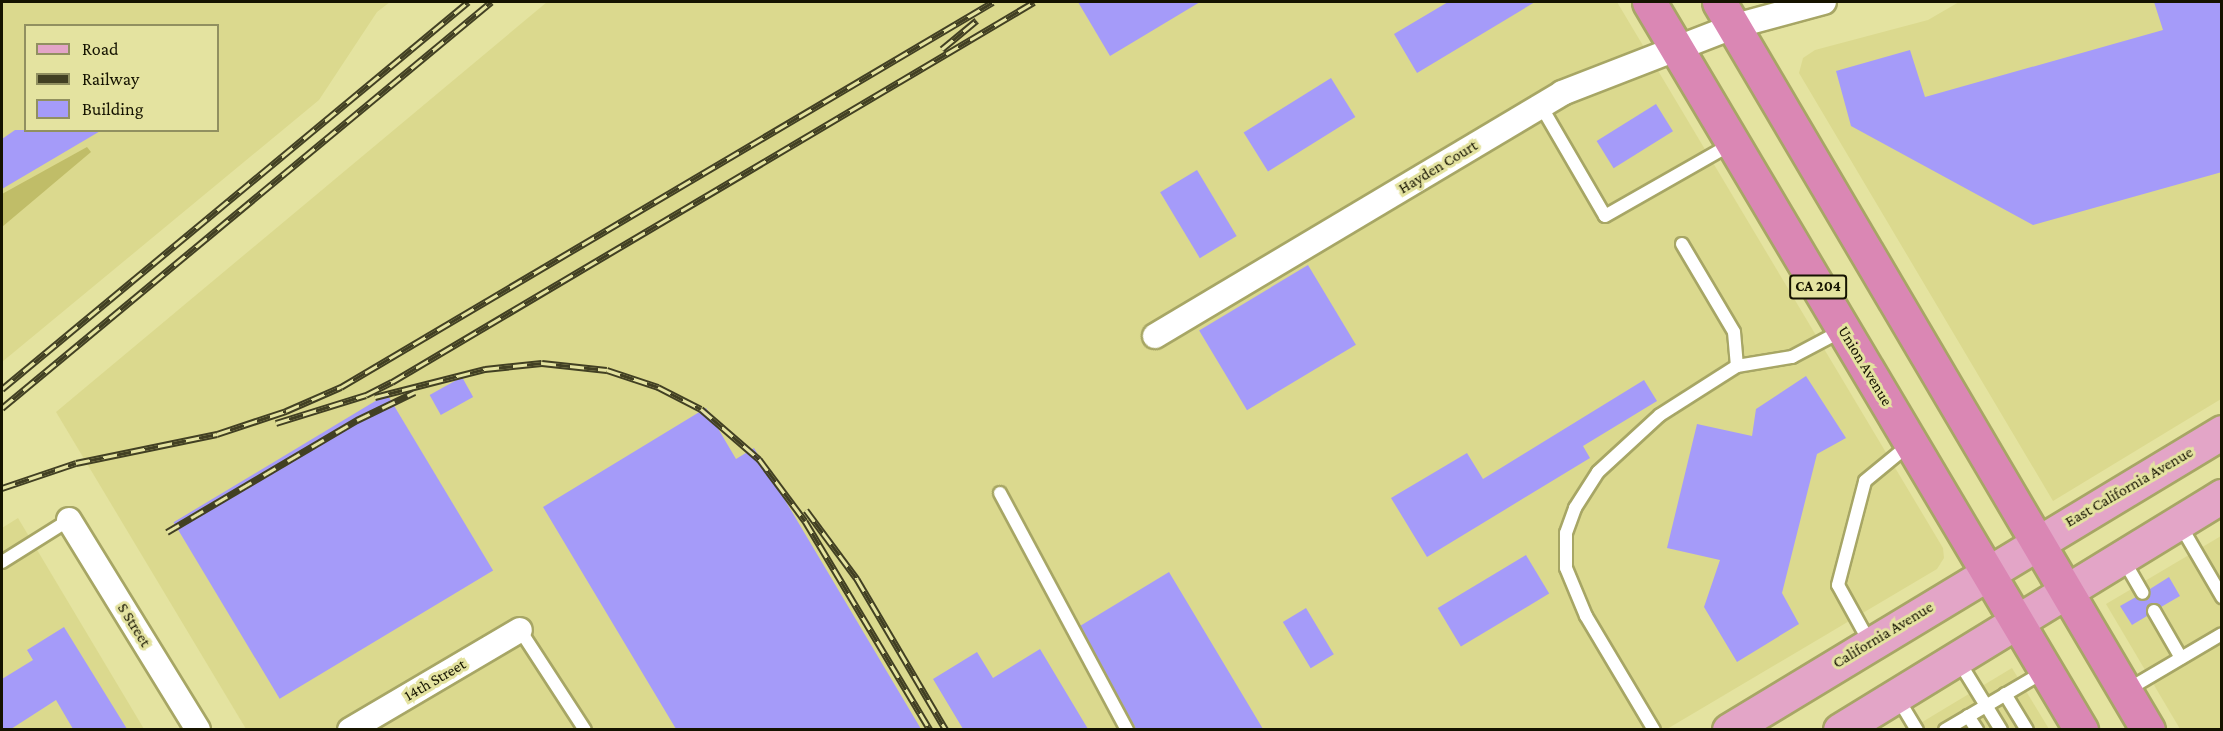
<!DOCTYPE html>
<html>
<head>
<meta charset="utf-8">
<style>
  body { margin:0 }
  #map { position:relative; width:2223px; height:731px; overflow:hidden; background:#e4e3a0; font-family:"Crimson Pro",serif }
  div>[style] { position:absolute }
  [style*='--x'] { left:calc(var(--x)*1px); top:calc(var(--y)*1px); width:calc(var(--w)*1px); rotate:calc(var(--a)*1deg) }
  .built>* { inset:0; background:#dbd98e }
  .green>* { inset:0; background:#c0bd68 }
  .building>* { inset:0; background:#a59bf9; transform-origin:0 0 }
  .roads { filter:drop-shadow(2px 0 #a7a665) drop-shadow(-2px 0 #a7a665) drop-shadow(0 2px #a7a665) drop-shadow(0 -2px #a7a665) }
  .service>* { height:12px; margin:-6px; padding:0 6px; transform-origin:6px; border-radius:6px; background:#fff }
  .minor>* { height:24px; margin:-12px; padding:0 12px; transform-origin:12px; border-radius:12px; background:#fff }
  .primary>* { height:33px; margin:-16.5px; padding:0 16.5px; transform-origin:16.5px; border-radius:16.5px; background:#e3a5c7 }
  .trunk>* { height:33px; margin:-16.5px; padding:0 16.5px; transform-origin:16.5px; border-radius:16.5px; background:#da87b4 }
  .rail>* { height:7px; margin-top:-3.5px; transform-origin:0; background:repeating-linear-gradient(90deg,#e4e3a0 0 14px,#424023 0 28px); box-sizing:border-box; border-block:2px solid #424023 }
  span { translate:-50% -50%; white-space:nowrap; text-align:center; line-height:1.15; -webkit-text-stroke:6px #e4e3a0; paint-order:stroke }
  .shield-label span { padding:2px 4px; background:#e4e3a0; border:2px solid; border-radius:4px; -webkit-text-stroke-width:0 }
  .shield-label { font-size:15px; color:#151300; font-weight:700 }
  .street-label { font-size:16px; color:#151300 }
  .frame { position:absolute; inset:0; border:3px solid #151300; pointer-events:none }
  .legend { position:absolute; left:24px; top:24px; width:195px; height:108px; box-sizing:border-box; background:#e4e3a0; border:2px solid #919060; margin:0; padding:8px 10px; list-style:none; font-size:18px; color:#151300 }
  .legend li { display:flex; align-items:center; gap:12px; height:30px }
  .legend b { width:30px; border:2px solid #919060 }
</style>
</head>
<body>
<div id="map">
  <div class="built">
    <div style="clip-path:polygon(evenodd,2px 2px,390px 2px,377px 12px,319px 100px,2px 362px,2px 2px,26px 26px,218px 26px,218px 130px,26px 130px,26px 26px)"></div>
    <div style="clip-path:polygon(547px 2px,1617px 2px,1943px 548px,1944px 558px,1937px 569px,1667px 729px,246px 729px,56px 412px)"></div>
    <div style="clip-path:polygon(1959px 2px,2221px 2px,2221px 399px,2053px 501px,1799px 73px,1803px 58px,1815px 50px,1928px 20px)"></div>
    <div style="clip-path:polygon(18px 518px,144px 729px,2px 729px,2px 528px)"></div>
    <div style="clip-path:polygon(2221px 536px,2221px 729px,2180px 729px,2106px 604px)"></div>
    <div style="clip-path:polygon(2012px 668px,2049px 729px,1909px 730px)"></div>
  </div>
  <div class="green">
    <div style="clip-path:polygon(87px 147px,91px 152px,2px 227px,2px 194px)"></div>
  </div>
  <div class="building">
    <div style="clip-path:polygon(1078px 2px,1200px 2px,1110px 56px)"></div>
    <div style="clip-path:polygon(1448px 2px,1535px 2px,1417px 73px,1394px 34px)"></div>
    <div style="clip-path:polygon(2154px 2px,2222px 2px,2222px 172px,2033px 225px,1851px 126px,1836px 71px,1910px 50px,1925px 97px,2163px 30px)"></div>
    <div style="left:1331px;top:78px;width:46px;height:103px;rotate:58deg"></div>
    <div style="left:1656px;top:104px;width:32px;height:70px;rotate:58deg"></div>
    <div style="clip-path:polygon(15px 130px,102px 130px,2px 189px,2px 139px)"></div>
    <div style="left:1197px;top:170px;width:77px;height:43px;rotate:59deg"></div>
    <div style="left:1308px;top:265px;width:93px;height:127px;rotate:59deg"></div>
    <div style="clip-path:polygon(1806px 376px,1846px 438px,1817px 454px,1782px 593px,1799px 624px,1737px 662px,1704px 607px,1720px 560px,1667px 548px,1697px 424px,1752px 436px,1756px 409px)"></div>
    <div style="left:462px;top:377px;width:23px;height:37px;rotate:61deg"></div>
    <div style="clip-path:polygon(1644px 380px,1657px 401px,1583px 446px,1590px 458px,1427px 557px,1391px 498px,1467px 453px,1483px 479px)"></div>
    <div style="left:387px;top:394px;width:206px;height:249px;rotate:59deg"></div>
    <div style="clip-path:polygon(706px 408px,736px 459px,754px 448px,921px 729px,676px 729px,543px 507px)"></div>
    <div style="left:1526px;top:555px;width:45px;height:103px;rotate:59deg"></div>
    <div style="clip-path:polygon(1169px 572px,1263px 729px,1136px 729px,1080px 626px)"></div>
    <div style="clip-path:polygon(2169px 577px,2180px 596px,2161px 607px,2149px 604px,2147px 616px,2132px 625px,2120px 606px,2136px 597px,2148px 600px,2150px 589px)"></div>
    <div style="left:1306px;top:608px;width:54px;height:27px;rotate:59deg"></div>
    <div style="clip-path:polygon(64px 627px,127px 729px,73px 729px,56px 700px,11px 729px,2px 729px,2px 679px,33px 660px,27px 650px)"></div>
    <div style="clip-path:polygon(1040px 649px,1088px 729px,963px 729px,933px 679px,977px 652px,993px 678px)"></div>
  </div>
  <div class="roads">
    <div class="service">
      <div style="--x:1541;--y:106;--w:127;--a:59.8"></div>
      <div style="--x:1605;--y:216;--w:147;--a:-29.7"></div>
      <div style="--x:1682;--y:244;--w:102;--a:59.4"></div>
      <div style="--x:1734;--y:332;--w:34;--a:85"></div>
      <div style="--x:1737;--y:366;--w:56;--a:-9.3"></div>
      <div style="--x:1792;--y:357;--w:58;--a:-27.9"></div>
      <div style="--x:1000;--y:493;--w:269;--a:61.8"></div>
      <div style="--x:2179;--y:523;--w:86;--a:59.8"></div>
      <div style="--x:2123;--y:559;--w:39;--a:60"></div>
      <div style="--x:2;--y:562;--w:79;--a:-32.1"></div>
      <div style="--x:2154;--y:611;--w:54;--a:60.1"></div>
      <div style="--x:520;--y:630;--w:119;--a:57"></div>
      <div style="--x:1870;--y:643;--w:66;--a:-118.9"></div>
      <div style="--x:1838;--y:585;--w:107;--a:-75.4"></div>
      <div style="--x:1865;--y:481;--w:58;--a:-39.4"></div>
      <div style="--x:1958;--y:660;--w:82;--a:58.4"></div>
      <div style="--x:2127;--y:690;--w:110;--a:-30.5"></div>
      <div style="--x:2005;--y:694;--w:42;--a:58.6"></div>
      <div style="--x:1897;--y:697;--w:39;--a:59"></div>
      <div style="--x:1968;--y:716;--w:17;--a:57"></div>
      <div style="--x:1654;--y:730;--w:133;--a:-120.8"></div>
      <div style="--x:1586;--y:616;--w:52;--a:-112.6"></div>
      <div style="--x:1566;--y:568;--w:35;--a:-90"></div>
      <div style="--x:1566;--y:533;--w:27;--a:-70"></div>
      <div style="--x:1575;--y:508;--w:43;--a:-57.4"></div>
      <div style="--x:1598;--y:472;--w:84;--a:-42.6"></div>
      <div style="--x:1660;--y:415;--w:91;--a:-32.5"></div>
      <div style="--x:1945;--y:730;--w:116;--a:-30.5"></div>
    </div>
    <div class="minor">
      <div style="--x:1155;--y:336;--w:474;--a:-30.8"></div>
      <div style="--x:1562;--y:93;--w:186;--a:-21.2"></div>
      <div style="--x:1735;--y:26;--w:92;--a:-15.1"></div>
      <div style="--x:69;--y:520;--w:246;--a:58.4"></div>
      <div style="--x:350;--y:730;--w:197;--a:-30.5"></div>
    </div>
    <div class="primary">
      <div style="--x:1729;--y:730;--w:576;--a:-31.15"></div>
      <div style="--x:1840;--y:730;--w:448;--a:-31.5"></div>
    </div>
    <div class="trunk">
      <div style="--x:1649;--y:2;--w:847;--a:59.31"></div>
      <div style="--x:1719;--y:2;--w:845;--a:59.49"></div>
    </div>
  </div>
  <div class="rail">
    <div style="--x:942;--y:49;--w:45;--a:-39.6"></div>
    <div style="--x:2;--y:389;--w:606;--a:-39.71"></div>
    <div style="--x:375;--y:397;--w:114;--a:-14.3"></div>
    <div style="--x:485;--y:369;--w:57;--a:-6"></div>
    <div style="--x:542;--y:363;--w:65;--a:6.1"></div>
    <div style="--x:607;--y:370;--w:54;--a:18.4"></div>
    <div style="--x:658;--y:387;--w:48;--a:27.1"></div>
    <div style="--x:701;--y:409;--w:77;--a:40.8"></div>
    <div style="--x:759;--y:459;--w:77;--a:53.4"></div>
    <div style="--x:805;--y:521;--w:244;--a:59.1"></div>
    <div style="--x:2;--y:408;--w:636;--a:-39.7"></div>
    <div style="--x:276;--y:423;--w:94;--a:-17.3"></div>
    <div style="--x:366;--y:395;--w:29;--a:-27"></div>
    <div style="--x:392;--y:382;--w:746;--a:-30.62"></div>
    <div style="--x:2;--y:488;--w:78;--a:-18.7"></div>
    <div style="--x:76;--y:463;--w:144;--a:-11.6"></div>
    <div style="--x:217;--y:434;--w:73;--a:-18.4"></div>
    <div style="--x:286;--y:411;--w:60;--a:-23.6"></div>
    <div style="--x:341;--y:387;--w:757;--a:-30.56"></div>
    <div style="--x:806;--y:510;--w:86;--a:53.5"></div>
    <div style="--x:857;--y:579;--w:175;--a:59.5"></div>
    <div style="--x:167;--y:532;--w:221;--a:-30.5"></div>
    <div style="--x:357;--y:420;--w:64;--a:-25.8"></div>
  </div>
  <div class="shield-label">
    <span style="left:1818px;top:287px">CA 204</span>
  </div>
  <div class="street-label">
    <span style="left:1438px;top:167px;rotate:-31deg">Hayden Court</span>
    <span style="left:1865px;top:366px;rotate:59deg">Union Avenue</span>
    <span style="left:2129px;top:487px;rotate:-30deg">East California Avenue</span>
    <span style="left:134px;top:625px;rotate:58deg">S Street</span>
    <span style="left:1883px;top:635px;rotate:-31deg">California Avenue</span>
    <span style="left:435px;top:680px;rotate:-30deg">14th Street</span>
  </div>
  <div class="frame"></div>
  <ul class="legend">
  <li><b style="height:8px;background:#e3a5c7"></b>Road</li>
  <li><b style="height:8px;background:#424023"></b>Railway</li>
  <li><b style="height:16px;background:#a59bf9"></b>Building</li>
  </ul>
</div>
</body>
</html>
